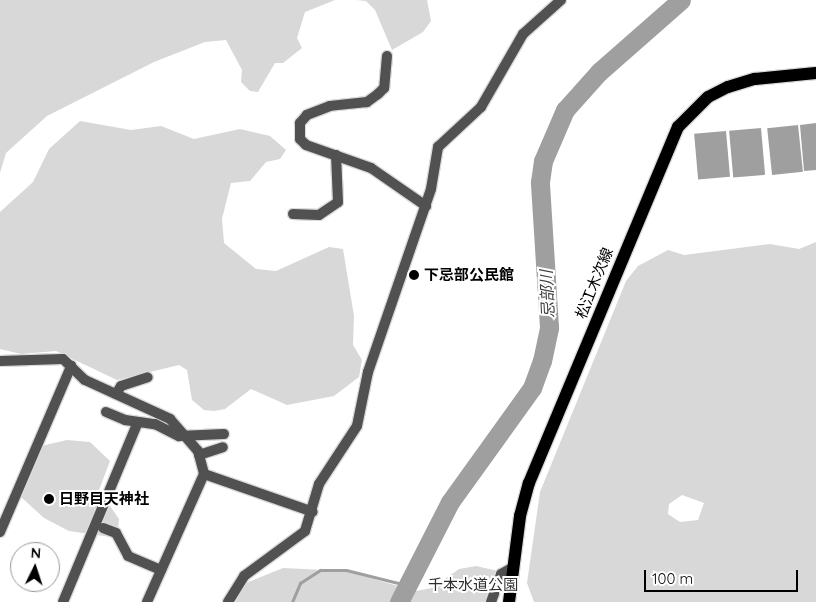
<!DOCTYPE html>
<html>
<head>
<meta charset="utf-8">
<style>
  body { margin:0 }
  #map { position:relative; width:816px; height:602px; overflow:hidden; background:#fff; font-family:Quicksand,"Noto Sans JP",sans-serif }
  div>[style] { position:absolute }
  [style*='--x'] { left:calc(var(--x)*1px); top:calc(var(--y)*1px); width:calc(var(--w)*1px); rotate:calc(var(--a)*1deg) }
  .green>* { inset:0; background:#d8d8d8 }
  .water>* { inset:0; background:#9f9f9f; transform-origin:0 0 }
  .stream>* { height:3px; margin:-1.5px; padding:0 1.5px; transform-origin:1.5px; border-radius:1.5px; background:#9f9f9f }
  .river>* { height:19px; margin:-9.5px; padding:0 9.5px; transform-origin:9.5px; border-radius:9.5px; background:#9f9f9f }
  .roads { filter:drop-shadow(1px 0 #dbdbdb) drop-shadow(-1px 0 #dbdbdb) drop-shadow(0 1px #dbdbdb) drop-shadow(0 -1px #dbdbdb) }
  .street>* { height:10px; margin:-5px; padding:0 5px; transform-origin:5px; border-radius:5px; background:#515151 }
  .primary>* { height:12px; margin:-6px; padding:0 6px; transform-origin:6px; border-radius:6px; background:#000 }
  .dots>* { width:14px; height:14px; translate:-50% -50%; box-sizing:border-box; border:2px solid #fff; border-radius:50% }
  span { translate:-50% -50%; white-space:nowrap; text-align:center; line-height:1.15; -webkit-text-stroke:4px #fff; paint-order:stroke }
  .poi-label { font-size:15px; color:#000; font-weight:700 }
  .left { translate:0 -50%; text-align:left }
  .street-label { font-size:15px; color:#000 }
  .park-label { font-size:15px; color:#2f2f2f }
  .water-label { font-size:16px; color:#404040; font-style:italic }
  .north { position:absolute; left:10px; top:542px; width:50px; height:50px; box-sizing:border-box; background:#fff; border:1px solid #999; border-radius:50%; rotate:4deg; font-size:14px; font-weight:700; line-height:20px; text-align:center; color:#000 }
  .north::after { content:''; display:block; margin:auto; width:18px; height:22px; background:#000; clip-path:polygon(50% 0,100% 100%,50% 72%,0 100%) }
  .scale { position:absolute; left:644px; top:570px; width:154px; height:22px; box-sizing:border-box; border:2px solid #000; border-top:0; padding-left:6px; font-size:15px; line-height:18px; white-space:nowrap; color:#000; -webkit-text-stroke:4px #fff; paint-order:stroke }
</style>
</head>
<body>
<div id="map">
  <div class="green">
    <div style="clip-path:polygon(0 0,335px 0,305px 12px,297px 38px,302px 48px,283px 63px,275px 63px,258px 92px,250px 91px,241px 82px,242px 70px,226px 40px,205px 42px,154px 62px,47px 116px,6px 153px,0 173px)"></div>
    <div style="clip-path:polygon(356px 0,427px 0,431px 21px,423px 32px,392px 50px,375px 10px,366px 1px)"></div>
    <div style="clip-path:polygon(80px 121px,131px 130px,161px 126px,194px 139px,240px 129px,270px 136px,286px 150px,280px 159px,266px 162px,250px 181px,231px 183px,222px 219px,224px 243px,256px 269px,276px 271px,329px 247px,343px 249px,354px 316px,353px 345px,362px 360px,359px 377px,334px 396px,287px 405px,251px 389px,225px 409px,214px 411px,204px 410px,192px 400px,187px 370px,179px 365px,117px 380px,56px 351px,21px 354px,0 349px,0 212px,33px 182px,49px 149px)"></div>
    <div style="clip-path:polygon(evenodd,816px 242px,816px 602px,534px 602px,527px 583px,540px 492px,626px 281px,638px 266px,668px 250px,684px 255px,770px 244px,799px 249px,816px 242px,682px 495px,704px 503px,698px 520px,680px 522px,668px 514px,669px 504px,682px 495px)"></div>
    <div style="clip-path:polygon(67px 440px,90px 442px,110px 461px,99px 490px,119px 519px,118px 529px,111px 537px,69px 531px,44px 518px,21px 497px,41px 446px)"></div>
    <div style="clip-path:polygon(476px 566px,498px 571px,486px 602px,233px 602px,246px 583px,283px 568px,345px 571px,416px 591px,432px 588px,459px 569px)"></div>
  </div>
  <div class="water">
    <div style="clip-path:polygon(816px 123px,816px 170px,804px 171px,800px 125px)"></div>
    <div style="left:798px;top:125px;width:47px;height:31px;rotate:84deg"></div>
    <div style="left:761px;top:128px;width:47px;height:32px;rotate:85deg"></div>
    <div style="left:726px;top:131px;width:46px;height:32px;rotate:85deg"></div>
  </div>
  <div class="stream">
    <div style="--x:292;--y:602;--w:21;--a:-67"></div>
    <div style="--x:300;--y:583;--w:24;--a:-33"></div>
    <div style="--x:320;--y:570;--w:26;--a:0"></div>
    <div style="--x:346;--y:570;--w:62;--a:14"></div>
  </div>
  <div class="river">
    <div style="--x:399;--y:602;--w:112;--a:-63"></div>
    <div style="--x:450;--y:502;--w:140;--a:-54.3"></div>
    <div style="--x:532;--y:388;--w:29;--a:-70"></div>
    <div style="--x:542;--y:361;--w:35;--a:-78"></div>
    <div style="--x:549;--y:327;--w:145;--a:-93.6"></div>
    <div style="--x:540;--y:182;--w:21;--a:-82"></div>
    <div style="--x:543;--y:161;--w:56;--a:-66.7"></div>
    <div style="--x:565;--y:110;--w:51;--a:-48.2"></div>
    <div style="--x:599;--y:72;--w:109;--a:-41.3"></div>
  </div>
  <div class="roads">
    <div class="street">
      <div style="--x:387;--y:56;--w:32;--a:95"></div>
      <div style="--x:384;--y:88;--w:8;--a:135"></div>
      <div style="--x:378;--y:94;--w:14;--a:144"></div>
      <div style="--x:367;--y:102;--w:37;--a:174"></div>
      <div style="--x:330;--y:106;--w:25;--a:159"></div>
      <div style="--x:307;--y:115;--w:11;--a:131"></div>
      <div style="--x:300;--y:123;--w:16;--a:90"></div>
      <div style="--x:300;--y:139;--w:8;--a:45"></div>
      <div style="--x:306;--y:145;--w:69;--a:19.5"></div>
      <div style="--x:371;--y:168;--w:67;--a:34.6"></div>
      <div style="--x:293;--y:214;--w:26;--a:2"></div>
      <div style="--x:319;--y:215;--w:23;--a:-34"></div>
      <div style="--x:338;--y:202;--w:47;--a:-92.4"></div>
      <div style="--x:0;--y:361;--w:63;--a:-1.8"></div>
      <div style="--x:63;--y:359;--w:30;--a:44"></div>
      <div style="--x:85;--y:380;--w:94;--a:24.6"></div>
      <div style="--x:170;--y:419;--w:43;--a:48.8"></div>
      <div style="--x:198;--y:451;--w:24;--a:75"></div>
      <div style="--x:116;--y:394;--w:9;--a:-58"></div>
      <div style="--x:121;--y:386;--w:28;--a:-18"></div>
      <div style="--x:106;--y:412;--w:21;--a:23"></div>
      <div style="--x:125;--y:420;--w:30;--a:8"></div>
      <div style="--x:155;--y:424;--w:27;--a:27"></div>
      <div style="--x:179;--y:436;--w:45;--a:-2.5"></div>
      <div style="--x:199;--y:455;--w:25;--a:-18"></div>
      <div style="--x:103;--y:528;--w:14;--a:21"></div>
      <div style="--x:116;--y:533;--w:26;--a:62"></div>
      <div style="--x:128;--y:556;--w:36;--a:23"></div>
      <div style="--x:0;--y:532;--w:181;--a:-66.8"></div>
      <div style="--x:63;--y:602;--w:195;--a:-67.4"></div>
      <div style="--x:147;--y:602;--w:140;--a:-66"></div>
      <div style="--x:204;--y:474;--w:115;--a:19.2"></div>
      <div style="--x:228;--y:602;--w:31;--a:-58"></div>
      <div style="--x:244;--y:576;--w:76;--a:-36.4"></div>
      <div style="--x:305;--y:531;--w:49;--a:-73.4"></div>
      <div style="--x:319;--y:484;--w:69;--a:-56.8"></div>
      <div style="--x:357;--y:426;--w:55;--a:-78.5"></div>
      <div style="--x:368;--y:372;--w:194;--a:-71"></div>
      <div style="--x:431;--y:189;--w:43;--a:-80.5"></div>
      <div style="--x:438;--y:147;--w:59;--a:-42.9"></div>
      <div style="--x:481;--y:107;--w:84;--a:-60.1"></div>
      <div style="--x:523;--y:34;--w:51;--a:-41.8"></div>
      <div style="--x:491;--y:602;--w:30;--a:-70"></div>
      <div style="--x:501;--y:574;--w:13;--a:-29"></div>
    </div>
    <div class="primary">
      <div style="--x:509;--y:602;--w:87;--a:-82.7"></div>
      <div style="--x:520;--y:516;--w:34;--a:-75"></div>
      <div style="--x:529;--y:483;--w:386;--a:-67.3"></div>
      <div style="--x:678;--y:127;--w:42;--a:-45"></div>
      <div style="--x:708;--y:97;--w:22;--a:-27"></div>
      <div style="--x:728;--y:87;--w:28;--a:-17"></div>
      <div style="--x:755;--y:79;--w:61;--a:-5.6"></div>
    </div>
  </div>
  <div class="dots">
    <div style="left:414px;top:275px;background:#000"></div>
    <div style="left:49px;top:499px;background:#000"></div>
  </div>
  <div class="poi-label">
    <span class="left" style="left:424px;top:275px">下忌部公民館</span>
    <span class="left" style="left:59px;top:499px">日野目天神社</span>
  </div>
  <div class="street-label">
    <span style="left:594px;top:283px;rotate:-68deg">松江木次線</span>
  </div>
  <div class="park-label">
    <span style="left:473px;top:585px">千本水道公園</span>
  </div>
  <div class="water-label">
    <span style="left:547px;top:294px;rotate:-93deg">忌部川</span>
  </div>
  <div class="north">N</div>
  <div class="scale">100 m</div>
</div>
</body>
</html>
